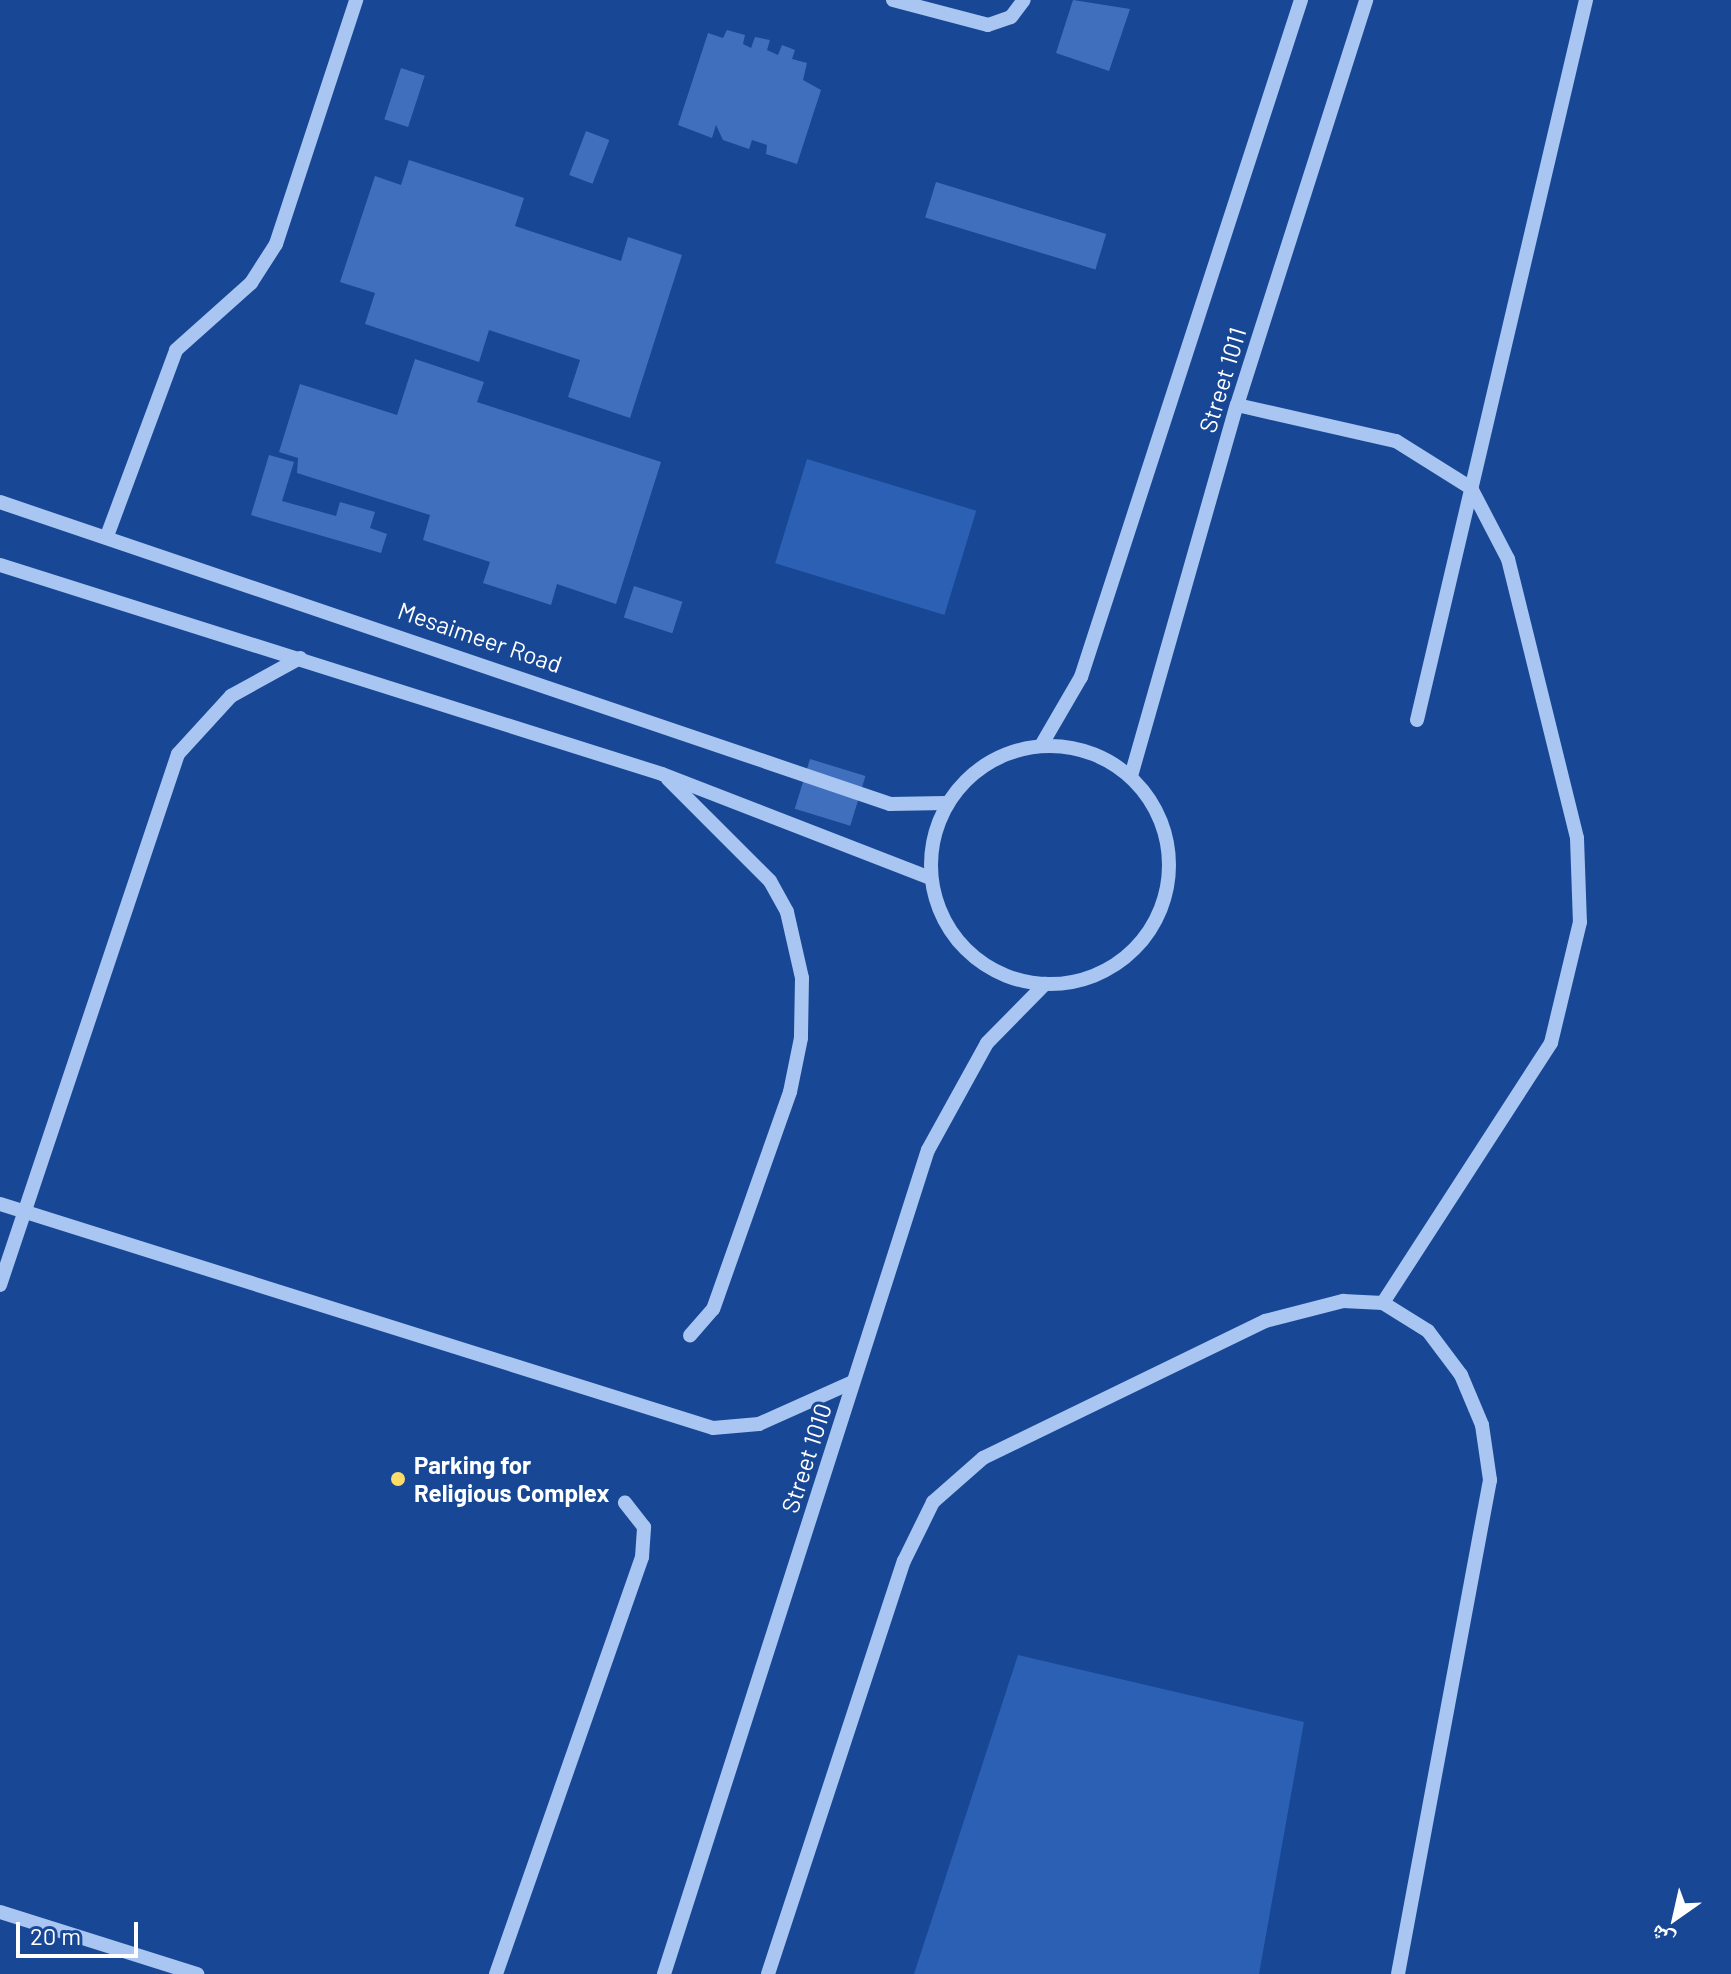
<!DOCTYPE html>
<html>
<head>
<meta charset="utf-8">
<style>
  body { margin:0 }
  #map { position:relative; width:1731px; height:1974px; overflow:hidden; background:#174795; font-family:Barlow,"Noto Naskh Arabic",sans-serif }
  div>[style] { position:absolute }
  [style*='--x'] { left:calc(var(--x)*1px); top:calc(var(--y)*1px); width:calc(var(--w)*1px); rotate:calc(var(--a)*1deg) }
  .green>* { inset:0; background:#2b60b4; transform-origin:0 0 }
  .building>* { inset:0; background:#4070bd; transform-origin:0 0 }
  .minor>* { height:14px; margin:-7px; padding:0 7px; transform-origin:7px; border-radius:7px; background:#a9c5f1 }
  .minor>.ring { margin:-7px; padding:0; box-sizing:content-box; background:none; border:14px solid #a9c5f1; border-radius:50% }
  .dots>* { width:22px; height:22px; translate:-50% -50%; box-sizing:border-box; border:4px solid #174795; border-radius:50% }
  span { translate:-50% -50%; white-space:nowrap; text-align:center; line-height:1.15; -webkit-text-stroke:6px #174795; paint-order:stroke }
  .street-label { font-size:24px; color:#fff }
  .poi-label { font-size:24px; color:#fff; font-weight:700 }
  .left { translate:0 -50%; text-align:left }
  .north { position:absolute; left:1635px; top:1878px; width:80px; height:80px; -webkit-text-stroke:6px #174795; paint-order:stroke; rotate:214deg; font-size:22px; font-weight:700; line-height:32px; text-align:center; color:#fff }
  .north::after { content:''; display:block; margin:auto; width:28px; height:36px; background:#fff; clip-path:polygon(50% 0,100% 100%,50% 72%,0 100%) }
  .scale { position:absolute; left:16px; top:1922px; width:122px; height:36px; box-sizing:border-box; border:4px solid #fff; border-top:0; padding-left:10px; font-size:24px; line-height:28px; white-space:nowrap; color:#fff; -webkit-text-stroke:6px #174795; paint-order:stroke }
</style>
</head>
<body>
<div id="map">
  <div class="green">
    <div style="left:807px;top:459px;width:177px;height:109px;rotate:17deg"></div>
    <div style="clip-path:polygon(1018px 1655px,1304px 1722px,1259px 1974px,914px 1974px)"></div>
  </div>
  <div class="building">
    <div style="clip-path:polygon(1073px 0,1130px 9px,1109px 71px,1056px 53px)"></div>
    <div style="clip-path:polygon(727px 30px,745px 35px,743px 44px,751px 48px,755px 37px,770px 40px,767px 50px,778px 55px,782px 45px,795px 50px,792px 59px,807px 63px,803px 80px,821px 90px,797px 164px,766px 154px,767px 145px,752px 140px,749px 149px,723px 140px,716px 125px,712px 138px,678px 125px,708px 33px,723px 38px)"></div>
    <div style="left:401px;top:68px;width:25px;height:54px;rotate:18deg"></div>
    <div style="left:586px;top:131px;width:25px;height:47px;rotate:21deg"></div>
    <div style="clip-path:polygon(409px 160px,524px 198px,515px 226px,621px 261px,628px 237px,682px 255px,630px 418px,568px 397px,580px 360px,489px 330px,479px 362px,365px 324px,375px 293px,340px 282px,375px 176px,401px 185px)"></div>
    <div style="left:936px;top:182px;width:178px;height:37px;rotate:17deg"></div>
    <div style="clip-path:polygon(415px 359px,484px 382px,477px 402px,661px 462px,616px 604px,557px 584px,551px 605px,483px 583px,490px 562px,423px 540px,430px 515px,297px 473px,298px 458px,279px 452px,300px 384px,397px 415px)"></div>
    <div style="clip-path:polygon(269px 455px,294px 462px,282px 501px,336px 516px,340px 502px,375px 512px,370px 528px,387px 534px,381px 553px,251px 515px)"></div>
    <div style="left:634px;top:586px;width:51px;height:33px;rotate:18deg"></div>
    <div style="left:810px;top:759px;width:58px;height:52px;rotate:17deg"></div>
  </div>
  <div class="minor">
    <div style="--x:893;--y:0;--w:98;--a:14.7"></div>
    <div style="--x:988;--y:25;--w:24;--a:-19"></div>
    <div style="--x:1011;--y:17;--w:21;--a:-53"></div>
    <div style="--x:1237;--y:405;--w:163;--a:12.8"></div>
    <div style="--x:1396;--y:441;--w:89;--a:32.1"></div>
    <div style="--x:1471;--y:488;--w:80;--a:62.5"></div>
    <div style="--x:1508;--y:559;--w:287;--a:76.1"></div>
    <div style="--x:1577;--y:838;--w:84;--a:88"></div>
    <div style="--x:1580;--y:922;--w:124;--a:103.5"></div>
    <div style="--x:1551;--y:1043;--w:310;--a:122.9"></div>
    <div style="--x:0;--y:502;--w:940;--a:18.74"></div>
    <div style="--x:890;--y:804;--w:56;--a:-1"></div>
    <div style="--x:107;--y:536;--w:198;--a:-69.6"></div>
    <div style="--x:176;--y:350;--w:101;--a:-41.8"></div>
    <div style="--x:251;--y:283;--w:46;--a:-57.3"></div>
    <div style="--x:276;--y:244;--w:257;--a:-71.8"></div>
    <div style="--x:0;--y:565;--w:694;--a:17.52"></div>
    <div style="--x:662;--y:774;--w:287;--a:21.2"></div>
    <div style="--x:1417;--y:720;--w:740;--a:-76.79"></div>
    <div style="--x:1042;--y:744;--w:78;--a:-59.8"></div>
    <div style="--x:1081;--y:677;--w:712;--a:-72"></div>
    <div class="ring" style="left:931px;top:746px;width:224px;height:224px"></div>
    <div style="--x:1131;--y:776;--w:386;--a:-74.1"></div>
    <div style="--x:1237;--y:405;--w:425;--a:-72.3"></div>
    <div style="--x:668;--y:779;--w:144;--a:45"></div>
    <div style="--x:770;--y:881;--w:35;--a:61"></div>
    <div style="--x:787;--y:912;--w:68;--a:77.2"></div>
    <div style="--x:802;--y:978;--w:60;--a:91"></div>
    <div style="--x:801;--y:1038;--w:55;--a:101.5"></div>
    <div style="--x:790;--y:1092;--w:230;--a:109.5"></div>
    <div style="--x:713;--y:1309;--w:35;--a:131"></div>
    <div style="--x:0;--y:1204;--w:747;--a:17.44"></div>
    <div style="--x:713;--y:1428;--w:46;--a:-5"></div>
    <div style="--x:759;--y:1424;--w:103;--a:-24.1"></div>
    <div style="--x:0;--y:1285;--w:560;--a:-71.47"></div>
    <div style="--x:178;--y:754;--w:79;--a:-47.6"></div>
    <div style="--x:231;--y:696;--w:79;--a:-28.8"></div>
    <div style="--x:0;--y:1912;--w:207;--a:17.5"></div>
    <div style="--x:496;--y:1974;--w:442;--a:-70.7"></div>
    <div style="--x:642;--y:1557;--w:30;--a:-86"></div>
    <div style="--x:644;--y:1527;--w:31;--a:-128"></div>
    <div style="--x:664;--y:1974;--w:865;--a:-72.24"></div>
    <div style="--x:928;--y:1150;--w:122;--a:-61.1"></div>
    <div style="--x:987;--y:1043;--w:83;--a:-45.5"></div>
    <div style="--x:768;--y:1974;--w:435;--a:-71.8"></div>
    <div style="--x:904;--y:1561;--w:66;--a:-63.8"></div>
    <div style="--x:933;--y:1502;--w:67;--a:-41.3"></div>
    <div style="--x:983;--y:1458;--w:314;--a:-25.9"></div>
    <div style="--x:1265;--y:1321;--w:81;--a:-14.4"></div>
    <div style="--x:1343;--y:1301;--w:40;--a:2.9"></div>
    <div style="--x:1383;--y:1303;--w:53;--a:31.9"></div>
    <div style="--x:1428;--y:1331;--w:55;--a:53.1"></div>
    <div style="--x:1461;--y:1375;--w:54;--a:67.2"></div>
    <div style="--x:1482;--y:1425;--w:56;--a:81.7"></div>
    <div style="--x:1490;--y:1480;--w:502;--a:100.55"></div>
  </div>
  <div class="dots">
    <div style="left:398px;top:1479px;background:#ffdc69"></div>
  </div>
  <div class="street-label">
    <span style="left:1222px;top:380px;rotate:-73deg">Street 1011</span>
    <span style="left:480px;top:637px;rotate:19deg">Mesaimeer Road</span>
    <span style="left:806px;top:1458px;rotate:-72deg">Street 1010</span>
  </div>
  <div class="poi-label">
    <span class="left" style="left:414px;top:1479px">Parking for<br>Religious Complex</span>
  </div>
  <div class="north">ش</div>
  <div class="scale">20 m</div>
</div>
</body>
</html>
